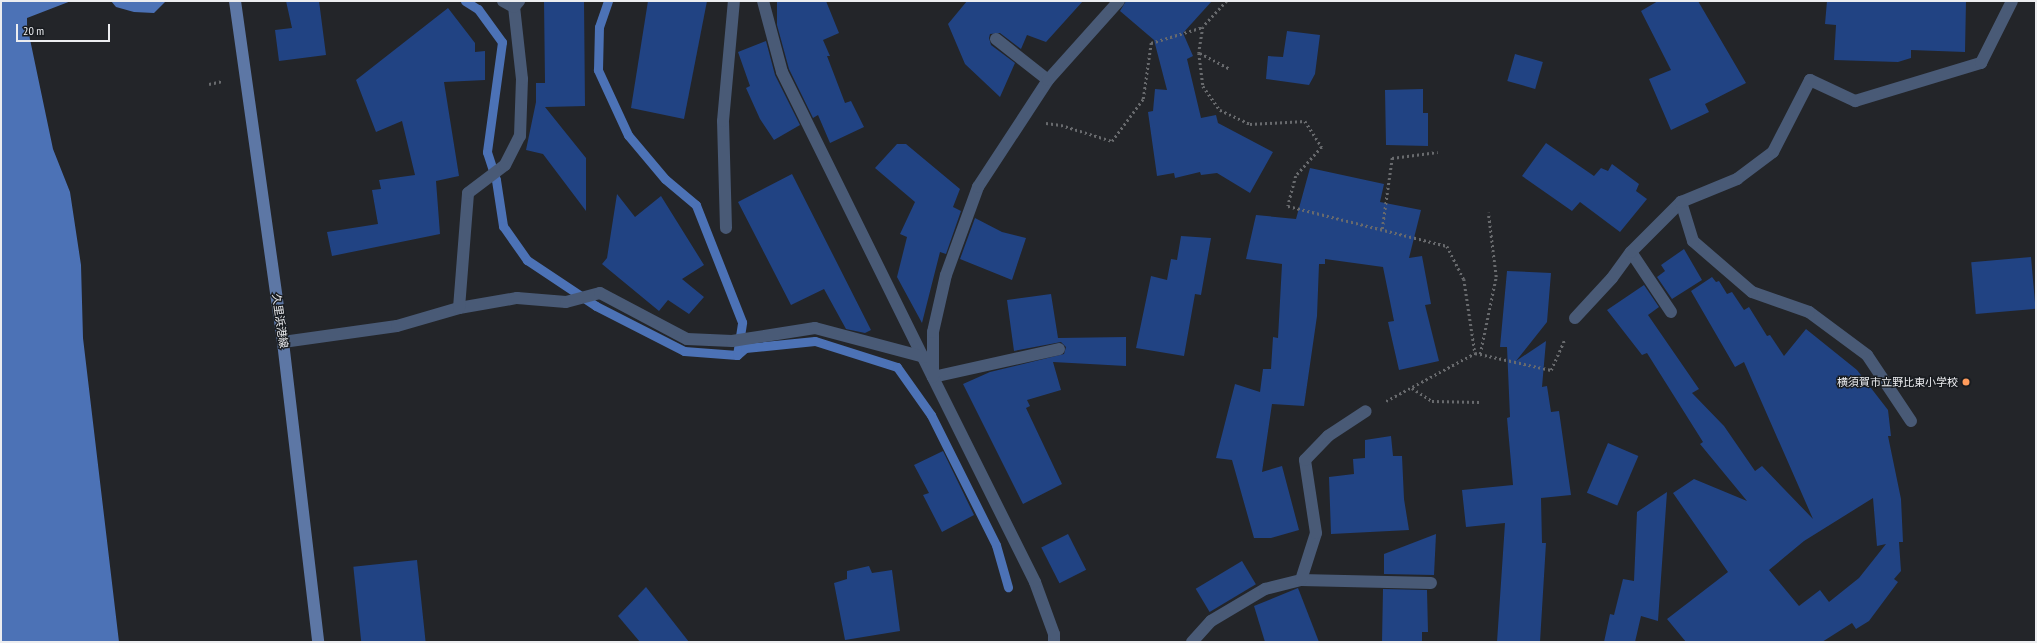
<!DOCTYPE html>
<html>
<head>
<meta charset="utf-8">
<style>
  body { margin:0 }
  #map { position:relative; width:2037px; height:643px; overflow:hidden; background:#232529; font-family:"PT Sans Narrow","Noto Sans JP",sans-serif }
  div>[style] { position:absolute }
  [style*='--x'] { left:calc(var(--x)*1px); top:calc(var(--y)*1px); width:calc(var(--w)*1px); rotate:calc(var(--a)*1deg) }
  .water>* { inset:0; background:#4c72b6 }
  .stream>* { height:9px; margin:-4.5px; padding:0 4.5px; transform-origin:4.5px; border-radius:4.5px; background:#4c72b6 }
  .building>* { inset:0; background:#214383; transform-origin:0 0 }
  .path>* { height:2.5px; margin-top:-1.25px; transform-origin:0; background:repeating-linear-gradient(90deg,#686a6d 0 2px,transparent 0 5px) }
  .service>* { height:12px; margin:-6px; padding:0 6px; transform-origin:6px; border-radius:6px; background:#495a76 }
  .minor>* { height:12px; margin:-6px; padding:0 6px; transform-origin:6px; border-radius:6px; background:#495a76 }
  .secondary>* { height:12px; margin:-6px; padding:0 6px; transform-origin:6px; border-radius:6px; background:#5d77a5 }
  .dots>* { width:11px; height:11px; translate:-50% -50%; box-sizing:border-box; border:2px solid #191c20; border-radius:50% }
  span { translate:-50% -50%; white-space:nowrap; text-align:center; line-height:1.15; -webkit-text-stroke:3px #191c20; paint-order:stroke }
  .street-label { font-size:11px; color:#ecedf0 }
  .poi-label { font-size:11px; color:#ecedf0 }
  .right { translate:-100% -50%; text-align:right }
  .frame { position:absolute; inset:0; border:2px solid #ecedf0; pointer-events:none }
  .scale { position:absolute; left:16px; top:24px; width:94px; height:18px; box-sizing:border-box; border:2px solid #ecedf0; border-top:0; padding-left:5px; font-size:12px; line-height:14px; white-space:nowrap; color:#ecedf0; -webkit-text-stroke:3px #191c20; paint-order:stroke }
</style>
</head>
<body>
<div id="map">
  <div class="water">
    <div style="clip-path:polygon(1px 1px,71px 1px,27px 18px,27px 25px,53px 149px,70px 192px,81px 265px,83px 338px,119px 642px,1px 642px)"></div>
    <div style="clip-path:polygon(111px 1px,166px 1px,154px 13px,134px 12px,116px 7px)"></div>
  </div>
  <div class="stream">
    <div style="--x:465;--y:1;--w:15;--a:32"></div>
    <div style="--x:478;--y:9;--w:41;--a:54"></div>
    <div style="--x:502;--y:42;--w:111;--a:97.8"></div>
    <div style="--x:487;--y:152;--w:29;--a:72"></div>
    <div style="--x:496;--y:180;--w:47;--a:81.3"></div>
    <div style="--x:503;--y:226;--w:42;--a:54.8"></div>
    <div style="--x:527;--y:260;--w:83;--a:33.7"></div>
    <div style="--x:596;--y:306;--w:99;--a:27.1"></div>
    <div style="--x:684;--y:351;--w:53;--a:4.3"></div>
    <div style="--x:737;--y:355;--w:33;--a:-81"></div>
    <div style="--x:742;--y:322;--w:126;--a:-111.5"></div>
    <div style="--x:696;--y:205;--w:40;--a:-140"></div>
    <div style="--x:665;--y:179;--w:57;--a:-130.1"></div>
    <div style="--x:628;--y:135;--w:72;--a:-114.8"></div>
    <div style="--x:598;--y:70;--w:43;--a:-88.7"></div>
    <div style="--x:599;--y:27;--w:28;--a:-71"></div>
    <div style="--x:737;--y:355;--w:11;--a:-41"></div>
    <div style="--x:745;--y:348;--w:70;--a:-5.7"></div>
    <div style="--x:815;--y:341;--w:86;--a:17.6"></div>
    <div style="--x:897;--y:367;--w:59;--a:54.7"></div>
    <div style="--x:931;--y:415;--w:145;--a:63.4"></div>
    <div style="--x:996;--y:545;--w:44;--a:74.1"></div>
  </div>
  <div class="building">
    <div style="clip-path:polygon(286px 1px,319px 1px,326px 55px,279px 61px,275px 30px,292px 28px)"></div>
    <div style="clip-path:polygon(544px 1px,584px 1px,585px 106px,545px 107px,586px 158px,586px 211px,543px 154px,526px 150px,536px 102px,536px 83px,545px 83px)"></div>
    <div style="clip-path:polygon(648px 1px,707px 1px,684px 119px,631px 108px)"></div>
    <div style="clip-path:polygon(777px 1px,826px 1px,839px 33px,823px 40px,830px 56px,827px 56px,845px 103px,851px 101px,864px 127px,830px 143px,818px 115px,813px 118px,789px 69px,777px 25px)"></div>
    <div style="clip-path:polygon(967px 1px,1083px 1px,1046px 42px,1027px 35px,1021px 49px,1000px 33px,990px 34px,989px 38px,991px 45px,1015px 63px,1000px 97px,965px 64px,948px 24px)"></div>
    <div style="clip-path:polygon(1126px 1px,1212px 1px,1183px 33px,1193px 56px,1187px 59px,1201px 118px,1216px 115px,1218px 123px,1273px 152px,1250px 193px,1217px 173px,1201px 175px,1200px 172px,1175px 178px,1174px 173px,1157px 176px,1148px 112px,1153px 111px,1155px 89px,1167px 90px,1154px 40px,1120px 11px)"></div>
    <div style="clip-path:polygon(1658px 1px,1698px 1px,1746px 83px,1705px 104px,1709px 112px,1671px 130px,1649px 79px,1671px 70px,1641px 11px)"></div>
    <div style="clip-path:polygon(1827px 1px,1966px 1px,1965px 52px,1911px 50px,1911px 58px,1898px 62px,1834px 60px,1836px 25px,1825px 24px)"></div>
    <div style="clip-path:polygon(448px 8px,475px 43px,475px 52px,485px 51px,485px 80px,444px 82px,459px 176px,436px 181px,440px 234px,332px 256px,327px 232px,378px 224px,372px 190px,381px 189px,379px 180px,415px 175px,402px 121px,376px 132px,356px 80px)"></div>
    <div style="clip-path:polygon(1287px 31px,1320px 35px,1315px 74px,1309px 85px,1266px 79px,1268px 56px,1283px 57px)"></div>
    <div style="clip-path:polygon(766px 41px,775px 75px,800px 125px,774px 140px,760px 119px,746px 88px,750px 86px,738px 52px)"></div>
    <div style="left:1515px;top:54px;width:29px;height:28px;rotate:16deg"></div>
    <div style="clip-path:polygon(1423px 89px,1423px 113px,1428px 113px,1428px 146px,1386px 145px,1385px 90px)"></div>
    <div style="clip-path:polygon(1546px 143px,1594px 176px,1601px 168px,1608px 171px,1612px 164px,1639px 184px,1636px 191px,1647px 199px,1620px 232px,1580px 202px,1572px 211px,1522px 176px)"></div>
    <div style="clip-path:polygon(897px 144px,906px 144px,960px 189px,953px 207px,961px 211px,946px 254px,940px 252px,922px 323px,897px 277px,907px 237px,900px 234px,915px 202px,875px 168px)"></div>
    <div style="clip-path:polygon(1310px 168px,1384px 184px,1380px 202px,1421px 210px,1409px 258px,1422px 256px,1431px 304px,1425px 305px,1439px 361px,1399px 370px,1388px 322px,1394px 321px,1383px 267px,1325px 259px,1325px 264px,1319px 264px,1317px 316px,1304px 406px,1272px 404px,1262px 472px,1282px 466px,1299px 530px,1271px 538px,1254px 538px,1232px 460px,1216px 458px,1235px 384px,1260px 392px,1263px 369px,1271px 369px,1273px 337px,1278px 338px,1282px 264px,1246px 259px,1256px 215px,1296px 219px)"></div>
    <div style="clip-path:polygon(792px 174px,871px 330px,865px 333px,846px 329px,824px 289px,791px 305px,738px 202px)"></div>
    <div style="clip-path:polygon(617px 194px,635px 217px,661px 196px,704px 265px,682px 279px,704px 297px,689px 314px,668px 300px,659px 311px,602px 264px,607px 258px)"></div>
    <div style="clip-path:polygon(975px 218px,1002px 232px,1026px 238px,1012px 280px,960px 259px)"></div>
    <div style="clip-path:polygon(1181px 236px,1211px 238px,1201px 295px,1195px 294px,1184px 356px,1136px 348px,1151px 276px,1167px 280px,1171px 259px,1177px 260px)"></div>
    <div style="clip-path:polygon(1684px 249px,1702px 280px,1672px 299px,1657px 277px,1665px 271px,1661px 265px)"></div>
    <div style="left:2031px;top:257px;width:52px;height:60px;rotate:85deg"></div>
    <div style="clip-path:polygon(1507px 271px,1551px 273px,1547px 322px,1516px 361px,1546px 341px,1542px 387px,1547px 386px,1551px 412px,1559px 411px,1571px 495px,1541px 498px,1542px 543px,1546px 543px,1540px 642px,1497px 642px,1505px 523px,1466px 527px,1462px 490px,1513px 485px,1507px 418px,1510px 417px,1507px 347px,1500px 347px)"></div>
    <div style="clip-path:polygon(evenodd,1712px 277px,1716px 282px,1719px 281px,1727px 294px,1732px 292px,1744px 310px,1749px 307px,1767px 336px,1770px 335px,1784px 356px,1806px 329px,1857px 370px,1888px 410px,1891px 436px,1888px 436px,1901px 499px,1903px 542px,1899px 542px,1901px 571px,1894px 579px,1898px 582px,1869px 621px,1856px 629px,1852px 623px,1822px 642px,1686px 642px,1667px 619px,1728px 572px,1673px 493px,1694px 479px,1747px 501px,1700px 444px,1703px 442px,1647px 353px,1642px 355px,1607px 310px,1644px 285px,1659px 307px,1648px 315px,1699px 389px,1692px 393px,1724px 426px,1755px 471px,1762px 466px,1813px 519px,1744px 362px,1735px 367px,1691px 291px,1712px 277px,1873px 498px,1877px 546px,1886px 544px,1859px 578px,1829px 602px,1820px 590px,1799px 606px,1769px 570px,1804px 541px,1873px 498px)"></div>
    <div style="clip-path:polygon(1051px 294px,1058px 338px,1126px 337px,1126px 366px,1053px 362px,1061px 390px,1027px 400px,1030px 406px,1026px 408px,1062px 484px,1023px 504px,963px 384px,990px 372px,1064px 354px,1066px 347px,1061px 342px,1014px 351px,1007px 300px)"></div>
    <div style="clip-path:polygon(1391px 436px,1393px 456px,1402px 456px,1404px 499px,1409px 530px,1331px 534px,1329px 477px,1354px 474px,1353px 459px,1365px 458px,1365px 440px)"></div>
    <div style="left:1608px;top:443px;width:33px;height:54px;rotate:23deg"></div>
    <div style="clip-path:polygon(943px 451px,974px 515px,942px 532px,923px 495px,929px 493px,914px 465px)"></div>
    <div style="clip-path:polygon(1667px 492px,1658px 621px,1641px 616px,1635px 642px,1604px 642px,1610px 614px,1614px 615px,1623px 579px,1634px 581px,1637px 512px)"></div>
    <div style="left:1068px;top:534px;width:40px;height:30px;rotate:63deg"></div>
    <div style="clip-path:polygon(1436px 534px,1434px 575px,1384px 574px,1384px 554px)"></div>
    <div style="left:417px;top:560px;width:82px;height:64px;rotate:84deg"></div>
    <div style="left:1242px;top:561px;width:27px;height:54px;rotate:59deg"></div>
    <div style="clip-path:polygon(869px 566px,872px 573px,892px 570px,900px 631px,845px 640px,834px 583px,847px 579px,847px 571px)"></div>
    <div style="clip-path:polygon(646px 587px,689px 642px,640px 642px,618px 616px)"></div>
    <div style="clip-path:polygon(1298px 588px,1319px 642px,1265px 642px,1254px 606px)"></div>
    <div style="clip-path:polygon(1383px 589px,1427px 590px,1428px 632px,1422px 632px,1422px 642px,1382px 642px)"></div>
  </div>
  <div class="path">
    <div style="--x:1227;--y:1;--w:35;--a:133"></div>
    <div style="--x:1203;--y:27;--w:26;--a:99"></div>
    <div style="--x:1199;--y:53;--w:33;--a:83"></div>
    <div style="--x:1203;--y:86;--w:29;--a:55"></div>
    <div style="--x:1220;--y:110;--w:33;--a:25"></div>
    <div style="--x:1250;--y:124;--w:55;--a:-3.1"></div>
    <div style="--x:1305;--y:121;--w:31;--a:57"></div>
    <div style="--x:1322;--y:147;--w:39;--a:132"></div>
    <div style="--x:1296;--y:176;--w:31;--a:105"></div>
    <div style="--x:1288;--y:206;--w:164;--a:14.1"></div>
    <div style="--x:1447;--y:246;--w:37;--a:63"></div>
    <div style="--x:1464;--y:279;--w:75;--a:81.5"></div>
    <div style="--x:1200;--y:53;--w:34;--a:28"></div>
    <div style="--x:209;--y:84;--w:14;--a:-12"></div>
    <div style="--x:1046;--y:123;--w:15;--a:8"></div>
    <div style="--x:1061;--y:125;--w:53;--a:17.4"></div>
    <div style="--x:1112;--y:141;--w:52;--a:-53.6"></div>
    <div style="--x:1143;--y:99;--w:57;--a:-81.9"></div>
    <div style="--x:1151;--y:43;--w:54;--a:-17.1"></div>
    <div style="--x:1382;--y:229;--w:72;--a:-82"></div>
    <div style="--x:1392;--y:158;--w:46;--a:-7.4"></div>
    <div style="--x:1480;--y:354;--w:79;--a:-78.3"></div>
    <div style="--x:1496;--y:277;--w:65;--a:-97"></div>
    <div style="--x:1412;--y:388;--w:24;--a:33"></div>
    <div style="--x:1432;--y:401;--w:48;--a:1.2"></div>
    <div style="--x:1386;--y:401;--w:101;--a:-28.3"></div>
    <div style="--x:1475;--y:353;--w:78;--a:12.6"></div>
    <div style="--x:1551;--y:370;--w:34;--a:-66"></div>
  </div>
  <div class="service">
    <div style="--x:1301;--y:580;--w:130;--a:1.3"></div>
  </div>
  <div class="minor">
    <div style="--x:503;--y:1;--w:13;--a:29"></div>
    <div style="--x:763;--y:1;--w:73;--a:75"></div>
    <div style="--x:782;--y:72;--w:340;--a:63.7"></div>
    <div style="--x:933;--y:377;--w:129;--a:-12.5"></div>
    <div style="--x:996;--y:39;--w:66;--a:38.3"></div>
    <div style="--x:726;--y:228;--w:107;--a:-91.6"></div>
    <div style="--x:723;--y:121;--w:121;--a:-84.8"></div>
    <div style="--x:1631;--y:252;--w:72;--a:56.3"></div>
    <div style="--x:459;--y:308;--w:59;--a:-9.8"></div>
    <div style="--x:517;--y:298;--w:49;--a:4.7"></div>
    <div style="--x:566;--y:302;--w:35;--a:-15"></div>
    <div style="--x:600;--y:293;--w:98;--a:27.9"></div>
    <div style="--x:687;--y:339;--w:45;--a:2.5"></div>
    <div style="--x:732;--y:341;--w:84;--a:-8.9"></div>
    <div style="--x:815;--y:328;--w:113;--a:14.9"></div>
    <div style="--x:1575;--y:318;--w:54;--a:-47.2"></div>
    <div style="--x:1612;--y:278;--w:32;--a:-54"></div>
    <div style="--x:1631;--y:252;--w:71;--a:-45"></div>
    <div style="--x:283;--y:342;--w:115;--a:-8"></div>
    <div style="--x:397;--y:326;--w:65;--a:-16.2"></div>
    <div style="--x:459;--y:308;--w:115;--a:-85.5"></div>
    <div style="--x:468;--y:193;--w:46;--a:-37.1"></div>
    <div style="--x:505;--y:165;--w:33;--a:-63"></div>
    <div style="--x:520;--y:136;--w:57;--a:-88"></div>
    <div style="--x:522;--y:79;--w:72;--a:-96.3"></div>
    <div style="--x:514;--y:7;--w:8;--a:-50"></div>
    <div style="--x:1911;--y:421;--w:79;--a:-123.7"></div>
    <div style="--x:1867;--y:355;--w:72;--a:-143.4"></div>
    <div style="--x:1809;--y:312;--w:60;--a:-160.7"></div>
    <div style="--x:1752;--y:292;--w:78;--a:-139.2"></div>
    <div style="--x:1693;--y:241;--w:41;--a:-107.1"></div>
    <div style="--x:1681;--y:202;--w:61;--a:-22.3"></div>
    <div style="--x:1737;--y:179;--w:45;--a:-36.9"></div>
    <div style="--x:1773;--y:152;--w:81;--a:-62.8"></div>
    <div style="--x:1810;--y:80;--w:50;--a:25"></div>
    <div style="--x:1855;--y:101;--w:132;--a:-16.8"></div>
    <div style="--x:1981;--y:63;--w:69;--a:-63.4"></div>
    <div style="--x:1054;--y:642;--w:8;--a:-90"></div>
    <div style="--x:1054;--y:634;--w:55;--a:-110.1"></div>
    <div style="--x:1035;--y:582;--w:229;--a:-116.5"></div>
    <div style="--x:933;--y:377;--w:45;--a:-90"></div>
    <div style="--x:933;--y:332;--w:58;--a:-77.2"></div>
    <div style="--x:946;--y:275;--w:94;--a:-70"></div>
    <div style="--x:978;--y:187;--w:128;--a:-56.8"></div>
    <div style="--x:1048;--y:80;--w:106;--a:-48.1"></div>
    <div style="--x:1192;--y:642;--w:28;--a:-48"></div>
    <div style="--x:1211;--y:621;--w:63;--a:-30.7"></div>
    <div style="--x:1265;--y:589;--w:37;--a:-14"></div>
    <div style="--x:1301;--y:580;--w:49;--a:-72.3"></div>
    <div style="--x:1316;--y:533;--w:74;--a:-98.6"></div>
    <div style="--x:1305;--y:460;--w:33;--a:-46"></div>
    <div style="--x:1328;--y:436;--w:45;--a:-33.3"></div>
  </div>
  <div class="secondary">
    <div style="--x:235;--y:1;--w:344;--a:82"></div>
    <div style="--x:283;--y:342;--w:302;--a:83.3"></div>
  </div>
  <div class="dots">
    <div style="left:1966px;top:382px;background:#ff9b5b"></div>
  </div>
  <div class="street-label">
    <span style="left:280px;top:321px;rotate:82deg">久里浜港線</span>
  </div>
  <div class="poi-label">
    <span class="right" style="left:1958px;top:382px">横須賀市立野比東小学校</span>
  </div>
  <div class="frame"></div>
  <div class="scale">20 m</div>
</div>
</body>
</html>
